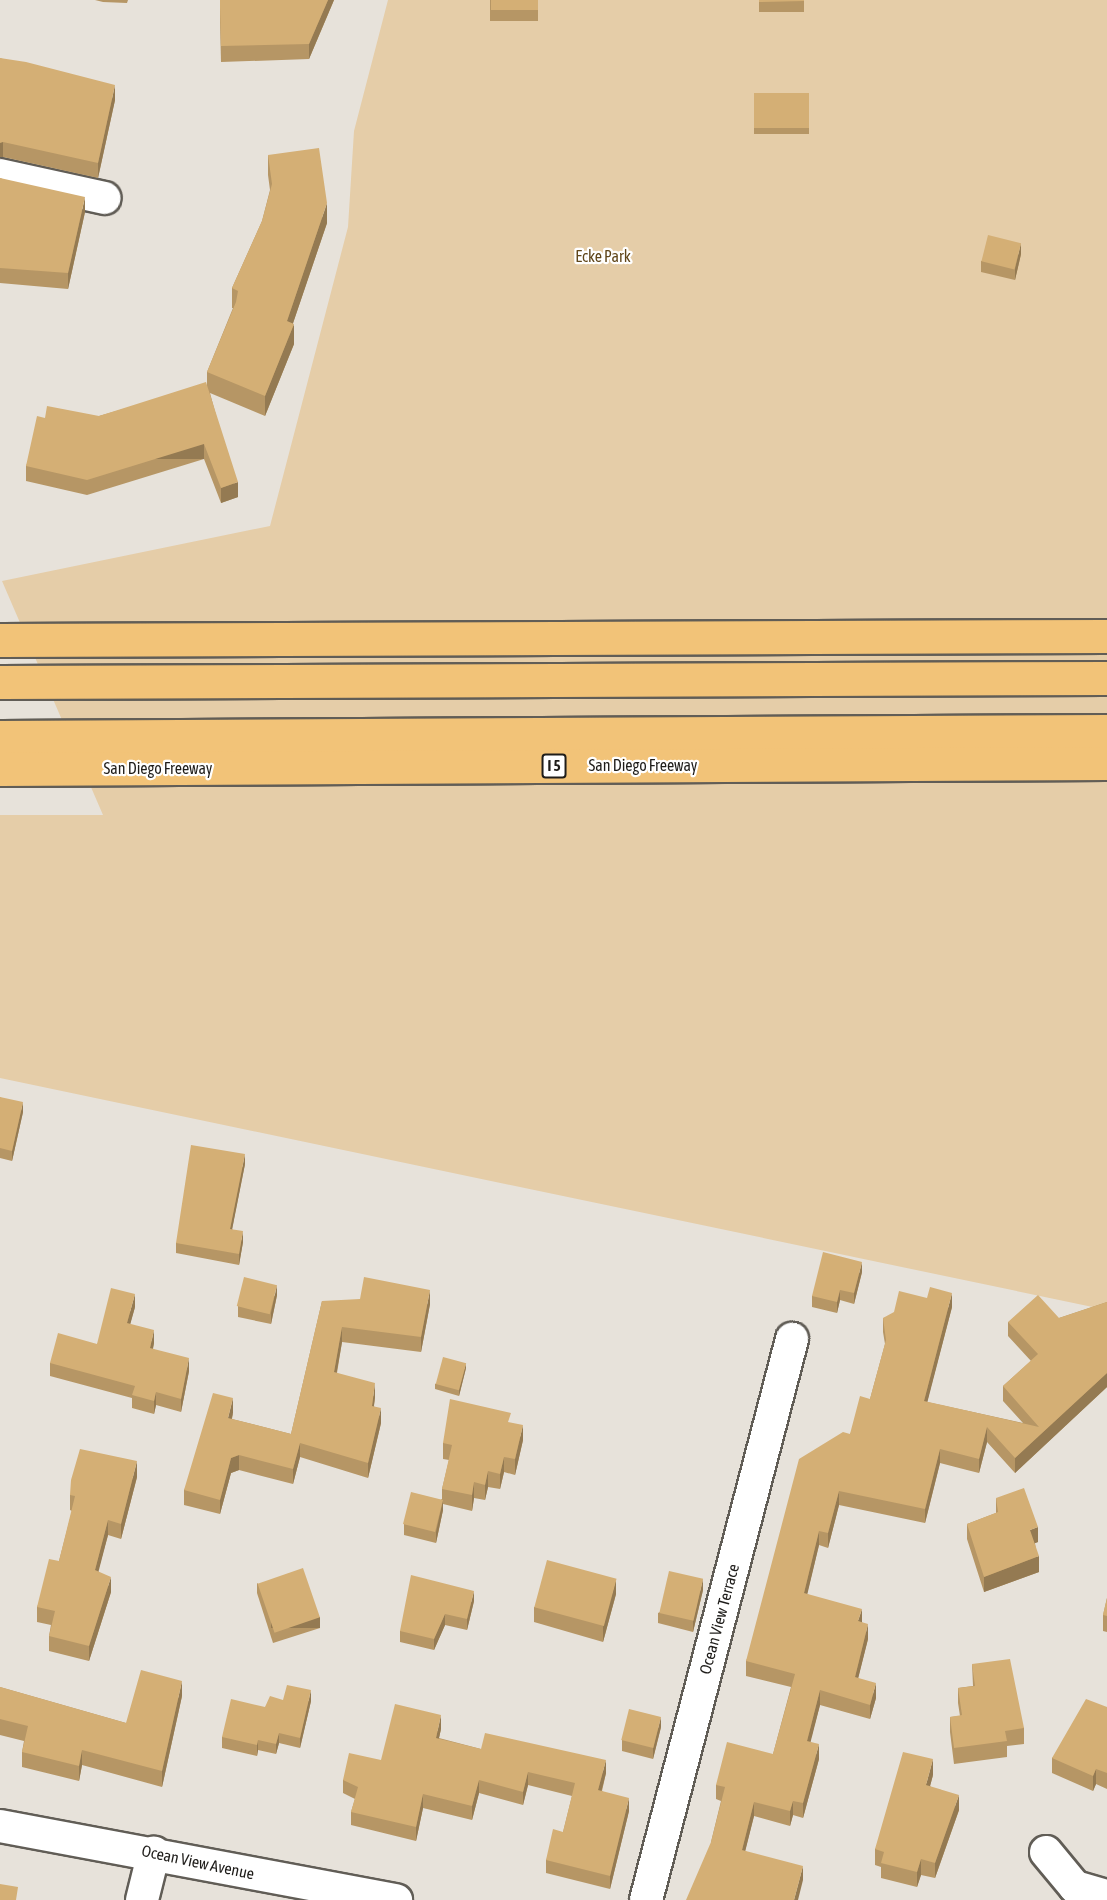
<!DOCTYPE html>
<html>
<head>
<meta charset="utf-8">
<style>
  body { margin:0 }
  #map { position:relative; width:1107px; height:1900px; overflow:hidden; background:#e7e2da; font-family:"Asap Condensed",sans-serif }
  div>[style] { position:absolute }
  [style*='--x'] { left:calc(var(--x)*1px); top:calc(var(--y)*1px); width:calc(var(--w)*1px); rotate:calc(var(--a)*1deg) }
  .green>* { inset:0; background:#e5cda8 }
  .roads { filter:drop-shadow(2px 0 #615d56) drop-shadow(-2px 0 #615d56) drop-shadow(0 2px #615d56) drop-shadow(0 -2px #615d56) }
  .minor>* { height:32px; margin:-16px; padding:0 16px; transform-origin:16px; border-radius:16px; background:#fff }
  .motorway>* { height:33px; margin:-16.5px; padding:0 16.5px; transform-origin:16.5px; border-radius:16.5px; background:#f2c378 }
  .wall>* { inset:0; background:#b69665; transform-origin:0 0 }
  .shaded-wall>* { inset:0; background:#947a52; transform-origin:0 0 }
  .building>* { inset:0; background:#d4af75; transform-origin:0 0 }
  span { translate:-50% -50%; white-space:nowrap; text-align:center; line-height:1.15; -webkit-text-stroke:4.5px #fff; paint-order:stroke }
  .shield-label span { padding:2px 4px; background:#fff; border:2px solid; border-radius:4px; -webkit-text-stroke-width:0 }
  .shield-label { font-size:15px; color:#1f1d1a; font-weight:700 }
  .park-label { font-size:16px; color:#60461a }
  .street-label { font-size:16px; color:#1f1d1a }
</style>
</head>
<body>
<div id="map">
  <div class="green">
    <div style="clip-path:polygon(388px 0,1107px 0,1107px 1310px,0 1078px,0 815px,103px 815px,2px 581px,270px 526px,348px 227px,354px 131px)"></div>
  </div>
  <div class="roads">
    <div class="minor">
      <div style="--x:0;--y:175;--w:107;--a:12.4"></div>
      <div style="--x:0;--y:1826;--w:403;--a:10.6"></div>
      <div style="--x:1046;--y:1852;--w:45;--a:50.4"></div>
      <div style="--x:1075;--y:1887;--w:33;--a:16"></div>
      <div style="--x:142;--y:1900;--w:49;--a:-76"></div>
      <div style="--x:646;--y:1900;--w:580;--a:-75.41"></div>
    </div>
    <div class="motorway">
      <div style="--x:0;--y:640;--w:1107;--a:-0.21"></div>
      <div style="--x:0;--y:682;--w:1107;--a:-0.21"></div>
      <div style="--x:0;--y:737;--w:1107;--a:-0.31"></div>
      <div style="--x:0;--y:769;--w:1107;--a:-0.31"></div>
    </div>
  </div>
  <div class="wall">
    <div style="clip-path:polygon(95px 0,128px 0,127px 3px,103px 2px)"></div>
    <div style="clip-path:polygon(220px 0,334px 0,309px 59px,221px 62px,220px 22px)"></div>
    <div style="left:490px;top:0;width:48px;height:21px"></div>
    <div style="left:759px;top:0;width:45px;height:12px"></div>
    <div style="clip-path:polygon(0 58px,115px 100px,98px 178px,3px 157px)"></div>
    <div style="left:754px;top:93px;width:55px;height:41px"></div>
    <div style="clip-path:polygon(268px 155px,327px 223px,293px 323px,294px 344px,265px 416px,210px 393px,238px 497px,221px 503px,204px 459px,87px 495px,26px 481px,26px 466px,45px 418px,99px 416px,207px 385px,207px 372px,233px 308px,232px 308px,232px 288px,262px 221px,270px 190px,268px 175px)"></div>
    <div style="clip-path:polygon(0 178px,85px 212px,68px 289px,0 283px)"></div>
    <div style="clip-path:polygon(1021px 254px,1015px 280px,981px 272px,981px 261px)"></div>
    <div style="clip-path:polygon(0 1097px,23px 1112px,12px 1161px,0 1158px)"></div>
    <div style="clip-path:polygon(245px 1164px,232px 1229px,243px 1242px,239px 1265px,176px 1253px,176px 1243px)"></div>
    <div style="clip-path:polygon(862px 1272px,854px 1304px,840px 1300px,837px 1313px,812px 1307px,812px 1296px)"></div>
    <div style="clip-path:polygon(277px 1295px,271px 1324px,238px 1317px,238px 1306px)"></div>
    <div style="clip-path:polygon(322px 1301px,430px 1304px,421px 1352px,342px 1342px,337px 1373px,375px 1397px,374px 1406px,381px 1423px,368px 1478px,300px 1457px,293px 1484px,239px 1470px,231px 1473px,220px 1514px,184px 1505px,184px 1490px,233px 1413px,232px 1419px,291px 1434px)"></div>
    <div style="clip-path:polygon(1107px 1302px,1107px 1387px,1015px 1473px,987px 1442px,979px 1473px,940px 1463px,925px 1523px,839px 1505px,828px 1548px,819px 1545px,807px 1594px,862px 1622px,868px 1639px,858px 1678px,876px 1698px,870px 1719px,820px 1705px,810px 1742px,819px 1759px,803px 1818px,793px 1815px,790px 1826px,754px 1816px,745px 1851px,803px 1880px,711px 1842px,721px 1801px,716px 1799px,716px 1785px,773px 1754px,791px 1687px,746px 1676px,746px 1661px,850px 1434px,870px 1399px,885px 1344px,883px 1332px,883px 1318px,952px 1307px,927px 1402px,1023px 1423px,1003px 1401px,1003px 1386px,1031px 1361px,1008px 1336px,1008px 1322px,1059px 1318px)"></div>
    <div style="clip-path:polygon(135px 1307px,130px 1324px,154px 1343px,153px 1349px,189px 1371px,181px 1412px,156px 1405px,154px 1414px,132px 1408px,132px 1398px,50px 1376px,50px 1363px,97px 1344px)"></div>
    <div style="clip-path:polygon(466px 1368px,459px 1396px,435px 1389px,435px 1384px)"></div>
    <div style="clip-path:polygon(511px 1423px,523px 1440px,515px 1475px,504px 1472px,500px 1489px,488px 1487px,485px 1500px,474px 1498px,472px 1511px,443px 1504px,443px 1510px,436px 1543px,404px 1535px,404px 1524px,442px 1499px,442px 1489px,449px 1460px,443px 1459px,443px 1443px)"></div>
    <div style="clip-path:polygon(137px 1477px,121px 1539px,108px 1535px,98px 1571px,111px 1592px,89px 1661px,49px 1651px,49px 1636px,51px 1625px,37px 1622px,37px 1607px,59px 1561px,72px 1511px,70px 1510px,70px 1495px)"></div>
    <div style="clip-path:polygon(996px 1498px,1038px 1542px,1035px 1543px,1039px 1572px,984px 1592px,967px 1539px,967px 1524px,996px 1513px)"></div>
    <div style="clip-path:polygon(257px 1583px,320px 1628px,273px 1643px,257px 1593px)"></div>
    <div style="clip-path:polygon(703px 1590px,693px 1632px,658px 1623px,658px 1613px)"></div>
    <div style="clip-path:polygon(616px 1594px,603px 1642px,534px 1622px,534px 1607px)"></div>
    <div style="clip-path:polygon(1107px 1598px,1107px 1632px,1103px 1631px,1103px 1615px)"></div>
    <div style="clip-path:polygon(474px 1601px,467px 1630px,445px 1625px,434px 1650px,400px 1642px,400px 1631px)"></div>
    <div style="clip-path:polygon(972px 1664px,1024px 1728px,1024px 1744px,1007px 1746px,1007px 1757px,954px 1764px,950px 1732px,950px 1717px,960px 1716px,958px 1703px,958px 1688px,973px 1686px)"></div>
    <div style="clip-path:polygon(0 1687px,126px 1723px,182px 1696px,162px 1787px,82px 1765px,79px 1781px,22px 1767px,22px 1752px,24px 1741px,0 1735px)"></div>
    <div style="clip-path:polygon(283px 1700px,311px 1701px,300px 1748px,279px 1743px,276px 1754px,258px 1750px,257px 1756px,222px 1748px,222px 1737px,265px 1707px)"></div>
    <div style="clip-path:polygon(1107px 1707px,1107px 1789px,1096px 1784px,1093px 1791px,1052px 1773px,1052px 1758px)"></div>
    <div style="clip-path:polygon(661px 1727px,653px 1759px,622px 1751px,622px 1740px)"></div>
    <div style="clip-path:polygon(441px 1729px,439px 1738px,481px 1749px,606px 1773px,602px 1791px,629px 1811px,610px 1889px,546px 1873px,546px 1860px,563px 1832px,572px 1796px,528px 1785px,523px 1805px,479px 1793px,472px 1820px,423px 1808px,416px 1841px,351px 1825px,351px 1812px,355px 1799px,343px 1793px,343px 1780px)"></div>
    <div style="clip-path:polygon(933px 1775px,930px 1786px,959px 1810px,935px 1878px,921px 1875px,917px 1887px,881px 1878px,881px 1867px,875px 1865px,875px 1849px)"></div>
  </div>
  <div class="shaded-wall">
    <div style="clip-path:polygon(328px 0,334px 0,309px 59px,309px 44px)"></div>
    <div style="clip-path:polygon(115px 85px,115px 100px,98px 178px,98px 163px)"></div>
    <div style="left:3px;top:142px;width:15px;height:3px;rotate:90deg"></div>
    <div style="clip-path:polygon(85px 197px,85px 212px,68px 289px,68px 273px)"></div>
    <div style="clip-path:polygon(327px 203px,327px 223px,287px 341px,287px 321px)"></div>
    <div style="clip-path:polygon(1021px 243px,1021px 254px,1015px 280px,1015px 269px)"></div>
    <div style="clip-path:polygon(294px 324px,294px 344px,265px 416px,265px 396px)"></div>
    <div style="left:204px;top:444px;width:15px;height:122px;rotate:90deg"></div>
    <div style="clip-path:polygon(238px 482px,238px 497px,221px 503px,221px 488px)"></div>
    <div style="clip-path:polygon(23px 1102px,23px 1112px,12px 1161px,12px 1151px)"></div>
    <div style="clip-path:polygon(245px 1154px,245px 1164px,230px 1240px,230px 1229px)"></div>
    <div style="clip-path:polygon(243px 1231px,243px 1242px,239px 1265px,239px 1254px)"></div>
    <div style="clip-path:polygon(862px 1262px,862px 1272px,854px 1304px,854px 1293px)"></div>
    <div style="clip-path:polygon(277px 1285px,277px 1295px,271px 1324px,271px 1313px)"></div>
    <div style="clip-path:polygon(430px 1290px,430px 1304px,421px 1352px,421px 1337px)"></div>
    <div style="clip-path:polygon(840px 1290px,840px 1300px,837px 1313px,837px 1302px)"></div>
    <div style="clip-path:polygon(952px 1293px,952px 1307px,924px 1415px,924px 1401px)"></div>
    <div style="clip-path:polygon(135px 1294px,135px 1307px,127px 1336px,127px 1323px)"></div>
    <div style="clip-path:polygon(342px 1327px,342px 1342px,334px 1387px,334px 1372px)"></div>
    <div style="clip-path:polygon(154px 1330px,154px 1343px,150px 1361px,150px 1348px)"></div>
    <div style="clip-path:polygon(189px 1358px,189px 1371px,181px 1412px,181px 1399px)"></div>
    <div style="clip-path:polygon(466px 1363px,466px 1368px,459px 1396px,459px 1390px)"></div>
    <div style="clip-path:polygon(1107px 1373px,1107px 1387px,1015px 1473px,1015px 1458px)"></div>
    <div style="clip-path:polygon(375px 1383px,375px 1397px,372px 1420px,372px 1406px)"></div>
    <div style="clip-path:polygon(156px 1392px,156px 1405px,154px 1414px,154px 1401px)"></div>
    <div style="clip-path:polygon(233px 1398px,233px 1413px,228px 1433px,228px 1418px)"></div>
    <div style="clip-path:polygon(381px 1408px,381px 1423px,368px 1478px,368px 1463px)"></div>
    <div style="clip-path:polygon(523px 1425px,523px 1440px,515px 1475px,515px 1459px)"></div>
    <div style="clip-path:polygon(987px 1427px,987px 1442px,979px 1473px,979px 1459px)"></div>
    <div style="clip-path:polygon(300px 1443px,300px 1457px,293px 1484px,293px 1469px)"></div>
    <div style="clip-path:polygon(940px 1449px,940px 1463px,925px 1523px,925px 1509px)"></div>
    <div style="clip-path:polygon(239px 1455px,239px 1470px,231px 1473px,220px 1514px,220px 1500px,231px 1458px)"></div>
    <div style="clip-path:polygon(504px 1457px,504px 1472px,500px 1489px,500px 1474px)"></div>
    <div style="clip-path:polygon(137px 1461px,137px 1477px,121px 1539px,121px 1524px)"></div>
    <div style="clip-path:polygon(488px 1471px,488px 1487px,485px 1500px,485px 1485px)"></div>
    <div style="clip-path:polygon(474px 1482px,474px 1498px,472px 1511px,472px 1495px)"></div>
    <div style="clip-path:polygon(839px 1491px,839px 1505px,828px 1548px,828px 1533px)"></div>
    <div style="clip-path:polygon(443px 1500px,443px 1510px,436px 1543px,436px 1532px)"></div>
    <div style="clip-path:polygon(108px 1520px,108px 1535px,95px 1585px,95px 1570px)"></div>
    <div style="clip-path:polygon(1038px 1527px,1038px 1542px,1030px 1545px,1030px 1530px)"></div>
    <div style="clip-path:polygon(819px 1531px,819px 1545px,804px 1608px,804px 1593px)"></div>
    <div style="clip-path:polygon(1039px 1556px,1039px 1572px,984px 1592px,984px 1577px)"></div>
    <div style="clip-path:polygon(111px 1577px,111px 1592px,89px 1661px,89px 1646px)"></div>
    <div style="clip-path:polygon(616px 1579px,616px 1594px,603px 1642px,603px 1627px)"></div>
    <div style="clip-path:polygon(703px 1579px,703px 1590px,693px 1632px,693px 1621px)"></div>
    <div style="clip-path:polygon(474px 1591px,474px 1601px,467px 1630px,467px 1619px)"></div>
    <div style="clip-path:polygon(862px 1609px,862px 1623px,858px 1621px)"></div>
    <div style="clip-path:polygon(445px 1614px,445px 1625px,434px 1650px,434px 1639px)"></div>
    <div style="left:320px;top:1617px;width:11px;height:49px;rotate:90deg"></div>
    <div style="clip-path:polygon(868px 1624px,868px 1639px,855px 1691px,855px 1677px)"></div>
    <div style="clip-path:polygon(182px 1681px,182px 1696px,162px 1787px,162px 1771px)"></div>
    <div style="clip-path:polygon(876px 1683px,876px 1698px,870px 1719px,870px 1705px)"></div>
    <div style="clip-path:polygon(311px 1690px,311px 1701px,300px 1748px,300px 1738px)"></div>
    <div style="clip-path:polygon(820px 1690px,820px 1705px,807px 1756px,807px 1741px)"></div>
    <div style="clip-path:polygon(441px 1715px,441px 1729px,436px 1751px,436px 1738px)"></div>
    <div style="clip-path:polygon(661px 1717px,661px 1727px,653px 1759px,653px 1748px)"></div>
    <div style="clip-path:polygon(279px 1733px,279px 1743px,276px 1754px,276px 1744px)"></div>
    <div style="clip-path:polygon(258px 1740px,258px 1750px,257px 1756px,257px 1745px)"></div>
    <div style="clip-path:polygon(819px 1744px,819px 1759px,803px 1818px,803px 1803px)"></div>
    <div style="clip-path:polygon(82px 1750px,82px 1765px,79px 1781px,79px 1766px)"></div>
    <div style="clip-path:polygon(933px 1759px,933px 1775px,926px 1801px,926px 1785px)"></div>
    <div style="clip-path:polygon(606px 1760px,606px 1773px,598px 1804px,598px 1790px)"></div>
    <div style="clip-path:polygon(1096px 1769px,1096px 1784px,1093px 1791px,1093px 1776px)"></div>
    <div style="clip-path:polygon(528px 1772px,528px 1785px,523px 1805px,523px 1792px)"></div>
    <div style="clip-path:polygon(479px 1780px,479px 1793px,472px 1820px,472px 1806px)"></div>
    <div style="clip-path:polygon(423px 1794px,423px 1808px,416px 1841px,416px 1827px)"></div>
    <div style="clip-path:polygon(959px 1795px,959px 1810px,935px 1878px,935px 1863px)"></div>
    <div style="clip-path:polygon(629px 1798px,629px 1811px,610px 1889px,610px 1876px)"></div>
    <div style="clip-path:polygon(793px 1801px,793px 1815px,790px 1826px,790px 1811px)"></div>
    <div style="clip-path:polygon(754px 1802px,754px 1816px,742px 1864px,742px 1850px)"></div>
    <div style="clip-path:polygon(921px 1859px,921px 1875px,917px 1887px,917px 1872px)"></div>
    <div style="clip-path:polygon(803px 1866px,803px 1880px,798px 1900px,794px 1900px)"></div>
  </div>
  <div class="building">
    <div style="clip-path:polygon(220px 0,328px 0,309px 44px,221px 46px,220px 7px)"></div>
    <div style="left:491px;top:0;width:47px;height:10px"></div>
    <div style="clip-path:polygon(759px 0,804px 0,804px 1px,759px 2px)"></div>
    <div style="clip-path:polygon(0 58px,26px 62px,115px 85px,98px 163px,3px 142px,0 143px)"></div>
    <div style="left:754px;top:93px;width:55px;height:35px"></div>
    <div style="clip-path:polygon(319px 148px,327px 203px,287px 321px,294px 324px,265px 396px,207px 372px,236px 302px,238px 291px,232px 288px,262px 221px,272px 184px,268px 155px)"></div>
    <div style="clip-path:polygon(0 178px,85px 197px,68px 273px,0 268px)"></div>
    <div style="left:988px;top:235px;width:34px;height:27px;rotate:14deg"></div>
    <div style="clip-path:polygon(206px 382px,238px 482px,221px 488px,204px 444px,87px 480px,26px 466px,37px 416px,45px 418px,47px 406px,99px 416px)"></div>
    <div style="clip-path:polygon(0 1097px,23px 1102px,12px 1151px,0 1148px)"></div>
    <div style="clip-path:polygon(191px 1145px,245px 1154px,230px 1229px,243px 1231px,239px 1254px,176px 1243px)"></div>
    <div style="clip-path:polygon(823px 1252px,862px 1262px,854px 1293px,840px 1290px,837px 1302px,812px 1296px)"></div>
    <div style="left:244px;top:1277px;width:34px;height:30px;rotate:14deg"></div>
    <div style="clip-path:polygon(364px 1277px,430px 1290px,421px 1337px,342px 1327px,334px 1372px,375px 1383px,372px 1406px,381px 1408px,368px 1463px,300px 1443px,293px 1469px,239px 1455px,231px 1458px,220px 1500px,184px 1490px,213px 1393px,233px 1398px,228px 1418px,291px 1434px,322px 1301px,360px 1299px)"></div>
    <div style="clip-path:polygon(930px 1287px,952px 1293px,924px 1401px,1039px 1427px,1003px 1386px,1038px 1354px,1008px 1322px,1038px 1295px,1059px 1318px,1107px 1302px,1107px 1373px,1015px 1458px,987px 1427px,979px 1459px,940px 1449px,925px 1509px,839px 1491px,828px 1533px,819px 1531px,804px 1593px,862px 1609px,858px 1621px,868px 1624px,855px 1677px,876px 1683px,870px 1705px,820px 1690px,807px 1741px,819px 1744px,803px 1803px,793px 1801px,790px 1811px,754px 1802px,742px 1850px,803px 1866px,794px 1900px,686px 1900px,711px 1842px,725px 1787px,716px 1785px,727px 1742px,773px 1754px,795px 1674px,746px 1661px,799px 1459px,843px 1432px,850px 1434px,860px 1396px,870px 1399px,886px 1340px,883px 1318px,894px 1312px,899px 1291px,927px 1298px)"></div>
    <div style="clip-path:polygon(111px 1288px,135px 1294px,127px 1323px,154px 1330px,150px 1348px,189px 1358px,181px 1399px,156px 1392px,154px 1401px,132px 1395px,135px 1386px,50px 1363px,58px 1333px,97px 1344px)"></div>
    <div style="left:443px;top:1357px;width:24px;height:28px;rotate:15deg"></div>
    <div style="clip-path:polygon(450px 1399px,511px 1413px,508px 1422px,523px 1425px,515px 1459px,504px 1457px,500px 1474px,488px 1471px,485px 1485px,474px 1482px,472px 1495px,442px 1489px,452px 1445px,443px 1443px)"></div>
    <div style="clip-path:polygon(80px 1449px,137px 1461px,121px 1524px,108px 1520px,95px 1570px,111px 1577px,89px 1646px,49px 1636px,55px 1611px,37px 1607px,49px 1559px,59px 1561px,75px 1496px,70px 1495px,71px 1480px)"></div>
    <div style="clip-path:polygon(1024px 1488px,1038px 1527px,1030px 1530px,1039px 1556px,984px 1577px,967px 1524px,998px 1512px,996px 1498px)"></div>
    <div style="left:411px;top:1492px;width:33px;height:33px;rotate:14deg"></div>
    <div style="left:547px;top:1560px;width:72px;height:49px;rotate:15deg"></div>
    <div style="left:303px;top:1568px;width:52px;height:48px;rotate:71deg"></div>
    <div style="left:669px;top:1571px;width:35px;height:43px;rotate:13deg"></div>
    <div style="clip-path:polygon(411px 1575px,474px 1591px,467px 1619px,445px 1614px,434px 1639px,400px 1631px)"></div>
    <div style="clip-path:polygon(1107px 1598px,1107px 1616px,1103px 1615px)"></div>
    <div style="clip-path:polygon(1010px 1659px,1024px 1728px,1005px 1731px,1007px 1741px,954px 1748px,950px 1717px,962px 1715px,958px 1688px,975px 1686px,972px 1664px)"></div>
    <div style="clip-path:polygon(141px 1670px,182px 1681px,162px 1771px,82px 1750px,79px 1766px,22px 1752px,28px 1726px,0 1719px,0 1687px,126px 1723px)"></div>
    <div style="clip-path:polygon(287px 1685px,311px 1690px,300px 1738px,279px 1733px,276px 1744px,258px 1740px,257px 1745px,222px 1737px,231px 1699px,265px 1707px,270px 1696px,283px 1700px)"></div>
    <div style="clip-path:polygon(1086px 1699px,1107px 1707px,1107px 1773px,1096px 1769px,1093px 1776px,1052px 1758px)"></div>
    <div style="clip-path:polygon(395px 1704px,441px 1715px,436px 1738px,481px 1749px,485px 1733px,606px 1760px,598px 1790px,629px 1798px,610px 1876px,546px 1860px,553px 1829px,563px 1832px,575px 1783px,528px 1772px,523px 1792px,479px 1780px,472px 1806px,423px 1794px,416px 1827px,351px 1812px,358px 1787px,343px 1780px,349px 1753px,381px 1760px)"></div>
    <div style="left:629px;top:1709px;width:33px;height:32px;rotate:14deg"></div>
    <div style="clip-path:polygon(903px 1752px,933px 1759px,926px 1785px,959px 1795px,935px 1863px,921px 1859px,917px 1872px,881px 1863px,884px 1852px,875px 1849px)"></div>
    <div style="clip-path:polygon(0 1884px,18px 1887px,16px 1900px,0 1900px)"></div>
  </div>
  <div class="shield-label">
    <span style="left:554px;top:766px">I 5</span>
  </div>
  <div class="park-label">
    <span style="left:603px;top:256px">Ecke Park</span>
  </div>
  <div class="street-label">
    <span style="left:643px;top:765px">San Diego Freeway</span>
    <span style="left:158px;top:768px">San Diego Freeway</span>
    <span style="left:719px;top:1619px;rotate:-75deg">Ocean View Terrace</span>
    <span style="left:198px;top:1862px;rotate:12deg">Ocean View Avenue</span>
  </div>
</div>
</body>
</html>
